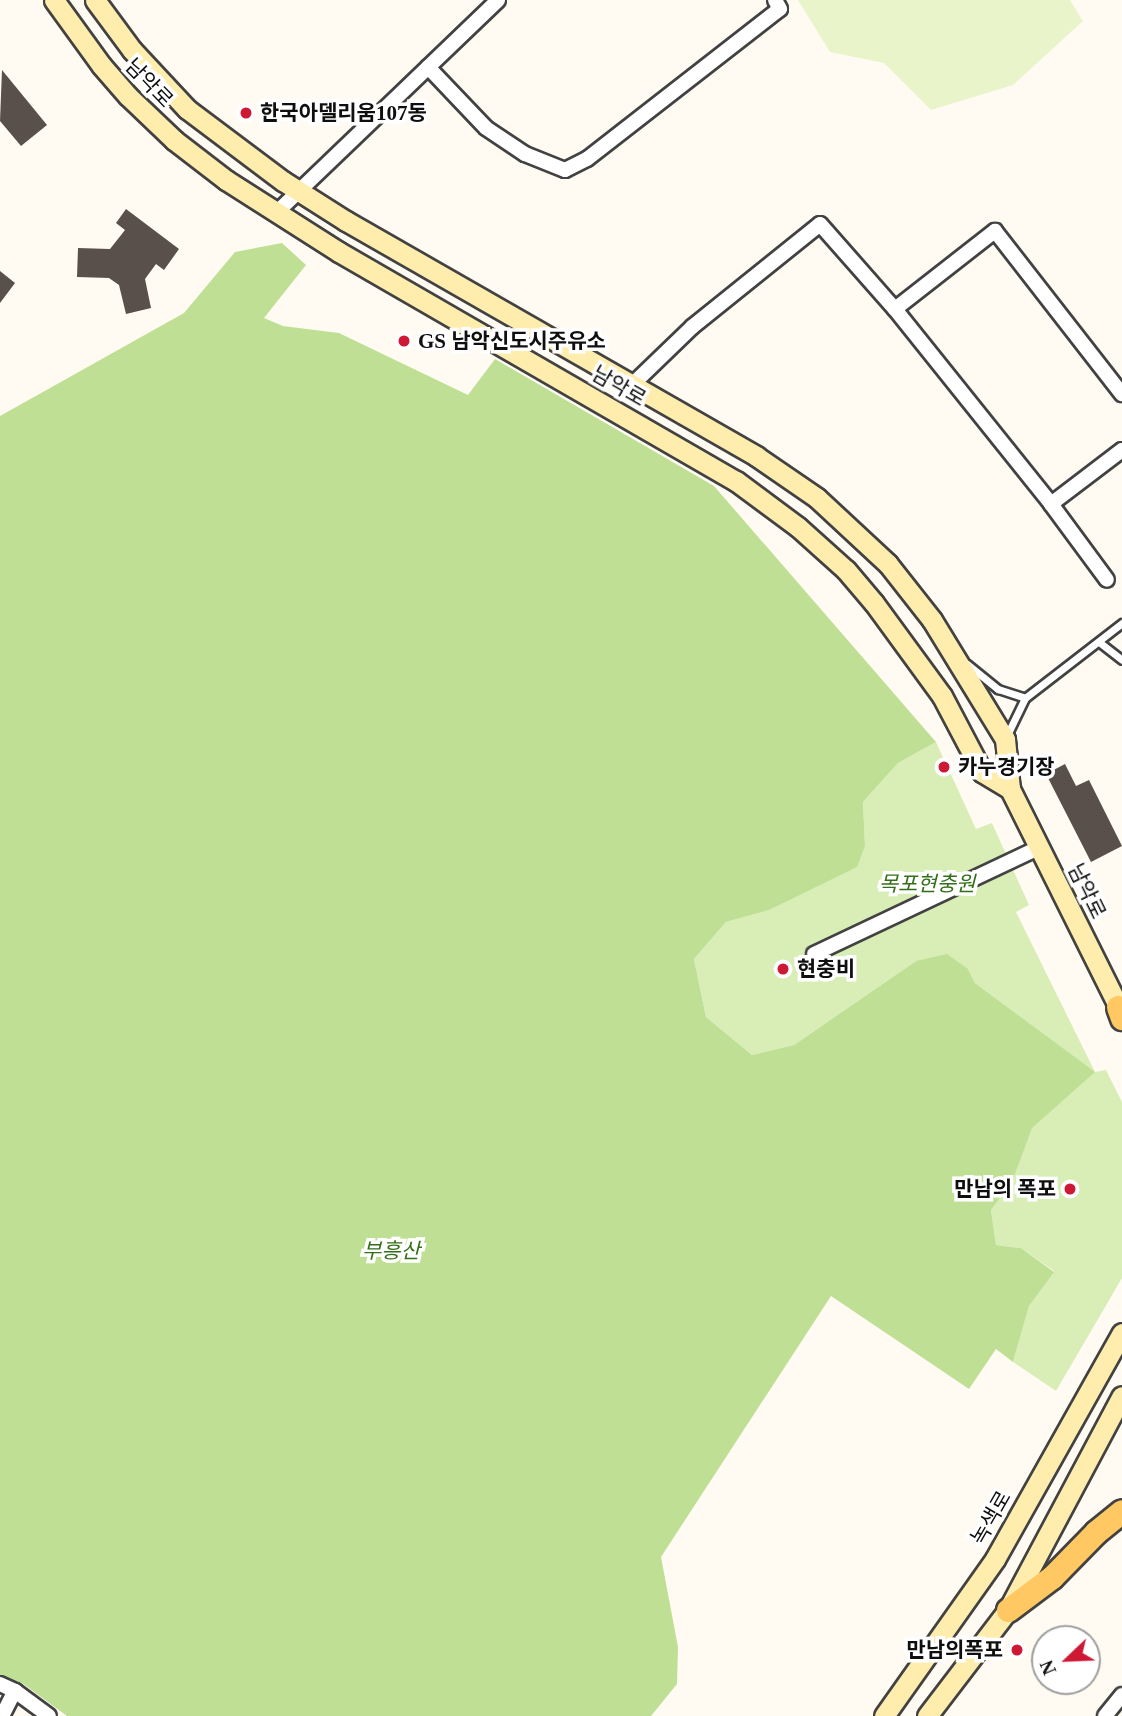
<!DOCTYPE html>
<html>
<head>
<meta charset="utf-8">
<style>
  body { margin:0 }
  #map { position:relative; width:1122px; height:1716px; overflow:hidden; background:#fffbf2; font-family:"Times New Roman","Noto Sans KR",serif }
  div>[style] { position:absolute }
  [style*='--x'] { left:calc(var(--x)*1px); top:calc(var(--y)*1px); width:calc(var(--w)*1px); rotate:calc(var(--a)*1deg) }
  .green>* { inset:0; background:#d9eeb7 }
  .forest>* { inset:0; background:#bfe094 }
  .pitch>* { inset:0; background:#eaf4ca }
  .building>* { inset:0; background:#594f4b }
  .roads { filter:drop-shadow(2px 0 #424242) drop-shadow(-2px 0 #424242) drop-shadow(0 2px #424242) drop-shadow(0 -2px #424242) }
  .lane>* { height:7px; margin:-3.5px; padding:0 3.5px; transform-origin:3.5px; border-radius:3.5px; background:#fff }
  .street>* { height:14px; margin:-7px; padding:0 7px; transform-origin:7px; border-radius:7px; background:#fff }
  .secondary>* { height:19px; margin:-9.5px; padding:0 9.5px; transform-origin:9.5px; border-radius:9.5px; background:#ffedad }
  .primary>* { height:23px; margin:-11.5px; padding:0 11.5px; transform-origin:11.5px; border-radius:11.5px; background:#ffc862 }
  .dots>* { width:19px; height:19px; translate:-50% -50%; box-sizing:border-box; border:4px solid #fff; border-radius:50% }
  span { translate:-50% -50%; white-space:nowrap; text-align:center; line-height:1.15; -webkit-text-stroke:7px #fff; paint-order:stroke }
  .street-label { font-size:21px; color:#0f0f0f }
  .poi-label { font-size:21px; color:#0f0f0f; font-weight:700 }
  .left { translate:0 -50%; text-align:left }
  .right { translate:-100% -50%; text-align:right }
  .park-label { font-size:21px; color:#336f18; font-style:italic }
  .north { position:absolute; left:1031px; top:1625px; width:70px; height:70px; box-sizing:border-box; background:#fff; border:2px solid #9f9f9f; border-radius:50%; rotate:247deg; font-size:19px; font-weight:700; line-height:28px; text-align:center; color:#0f0f0f }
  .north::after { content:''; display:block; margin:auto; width:24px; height:32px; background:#ce1935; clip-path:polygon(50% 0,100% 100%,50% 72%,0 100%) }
</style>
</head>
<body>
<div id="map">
  <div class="green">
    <div style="clip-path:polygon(936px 742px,976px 829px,992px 823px,1029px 905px,1016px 912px,1095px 1072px,1106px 1070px,1122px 1102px,1122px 1278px,1056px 1391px,1013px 1362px,1029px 1306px,1054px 1271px,1021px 1248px,996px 1245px,991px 1210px,1012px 1182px,1031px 1128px,1094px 1072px,975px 983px,968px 969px,916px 961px,794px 1045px,752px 1055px,706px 1017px,694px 959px,726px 922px,769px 910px,865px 846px,863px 802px,898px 763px)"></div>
  </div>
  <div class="forest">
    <div style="clip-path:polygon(282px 243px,306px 265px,264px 318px,283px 326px,339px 333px,468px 395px,495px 359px,714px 486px,936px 742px,898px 763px,863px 802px,865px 846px,857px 867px,769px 910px,726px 922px,694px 959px,706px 1017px,752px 1055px,794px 1045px,916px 961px,947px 954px,968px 969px,975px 983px,1095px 1072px,1032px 1128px,1012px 1182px,991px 1210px,996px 1245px,1021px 1248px,1054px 1272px,1029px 1306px,1013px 1362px,996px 1349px,969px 1389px,831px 1296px,661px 1557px,678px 1647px,677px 1684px,651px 1716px,67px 1716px,22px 1683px,0 1676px,0 416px,184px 313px,235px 252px)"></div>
  </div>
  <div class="pitch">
    <div style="clip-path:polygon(798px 0,1070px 0,1083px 21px,1013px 85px,931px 110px,884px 63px,830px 52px)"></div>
  </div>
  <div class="building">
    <div style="clip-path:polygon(2px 70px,47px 125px,21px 146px,0 121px)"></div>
    <div style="clip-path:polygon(126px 209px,179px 249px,164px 270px,156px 264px,145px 279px,151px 308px,126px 314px,119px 285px,109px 278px,77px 277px,78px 248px,110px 249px,125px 230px,116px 223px)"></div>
    <div style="clip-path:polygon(0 271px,15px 283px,0 303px)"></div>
    <div style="clip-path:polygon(1065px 764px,1076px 786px,1089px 780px,1122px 846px,1091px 862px,1046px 774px)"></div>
  </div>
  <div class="roads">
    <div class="lane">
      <div style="--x:1099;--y:642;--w:29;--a:38"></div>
      <div style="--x:967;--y:664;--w:40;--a:39"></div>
      <div style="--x:998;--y:689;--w:28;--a:18"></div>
      <div style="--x:1025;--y:698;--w:41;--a:115.9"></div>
      <div style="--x:1025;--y:698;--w:123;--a:-37.7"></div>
    </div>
    <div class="street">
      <div style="--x:428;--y:67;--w:84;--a:46.4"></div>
      <div style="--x:486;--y:128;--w:47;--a:33.7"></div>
      <div style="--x:525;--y:154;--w:43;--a:21.8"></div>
      <div style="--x:565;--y:170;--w:25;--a:-27"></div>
      <div style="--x:587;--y:159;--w:244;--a:-37.9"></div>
      <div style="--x:780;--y:9;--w:10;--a:-119"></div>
      <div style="--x:275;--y:214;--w:309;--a:-43.8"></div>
      <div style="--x:895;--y:309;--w:127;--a:-38"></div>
      <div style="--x:995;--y:231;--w:207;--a:52.1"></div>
      <div style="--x:633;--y:384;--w:82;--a:-44"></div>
      <div style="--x:692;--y:327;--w:164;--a:-38.8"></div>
      <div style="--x:820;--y:224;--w:113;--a:48.6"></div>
      <div style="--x:895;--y:309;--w:250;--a:51.3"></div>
      <div style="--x:1051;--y:504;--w:94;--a:53.6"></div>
      <div style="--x:1051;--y:504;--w:89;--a:-37.3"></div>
      <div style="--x:814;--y:954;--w:250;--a:-25.3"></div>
      <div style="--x:0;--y:1684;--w:17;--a:25"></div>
      <div style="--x:2;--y:1716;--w:28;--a:-63"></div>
      <div style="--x:15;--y:1691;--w:42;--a:36.3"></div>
      <div style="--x:1105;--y:1716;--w:27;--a:-51"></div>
    </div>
    <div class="secondary">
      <div style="--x:54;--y:0;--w:80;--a:54.1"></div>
      <div style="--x:101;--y:65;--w:41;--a:48.9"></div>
      <div style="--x:128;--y:96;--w:64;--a:43.7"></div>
      <div style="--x:174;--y:140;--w:66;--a:37.6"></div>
      <div style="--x:226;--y:180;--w:134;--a:32.5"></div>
      <div style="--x:339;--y:252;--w:458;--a:30"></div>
      <div style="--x:736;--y:481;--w:77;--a:36.6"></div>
      <div style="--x:798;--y:527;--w:64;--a:41.9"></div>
      <div style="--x:846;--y:570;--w:43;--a:49.7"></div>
      <div style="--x:874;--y:603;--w:115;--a:53.8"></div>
      <div style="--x:942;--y:696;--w:86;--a:62.2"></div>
      <div style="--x:982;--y:772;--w:33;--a:31"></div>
      <div style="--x:95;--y:0;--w:62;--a:53.5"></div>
      <div style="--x:132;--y:50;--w:81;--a:47"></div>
      <div style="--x:187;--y:109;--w:120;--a:36.9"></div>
      <div style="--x:283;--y:181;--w:75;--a:32.4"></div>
      <div style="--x:346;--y:221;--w:473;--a:29.8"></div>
      <div style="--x:756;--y:456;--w:74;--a:34.5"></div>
      <div style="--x:817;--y:498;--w:97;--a:42.9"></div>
      <div style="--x:888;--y:564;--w:71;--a:51.8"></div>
      <div style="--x:932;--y:620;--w:140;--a:58.5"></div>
      <div style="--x:1005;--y:739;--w:50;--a:84.3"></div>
      <div style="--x:1010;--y:789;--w:251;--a:63.5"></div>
      <div style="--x:884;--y:1716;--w:192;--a:-54.7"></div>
      <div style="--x:995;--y:1559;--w:259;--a:-60.7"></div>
      <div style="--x:927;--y:1716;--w:133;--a:-52.6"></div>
      <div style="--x:1008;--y:1610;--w:242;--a:-62"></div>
    </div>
    <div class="primary">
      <div style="--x:1118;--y:1007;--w:12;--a:70"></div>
      <div style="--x:1008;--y:1610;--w:55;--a:-36.9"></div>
      <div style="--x:1052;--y:1577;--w:63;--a:-45.6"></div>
      <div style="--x:1096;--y:1532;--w:33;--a:-39"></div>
    </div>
  </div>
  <div class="dots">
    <div style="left:246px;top:113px;background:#ce1935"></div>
    <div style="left:404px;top:341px;background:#ce1935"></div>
    <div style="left:944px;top:767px;background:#ce1935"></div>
    <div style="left:783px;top:969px;background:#ce1935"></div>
    <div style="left:1070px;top:1189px;background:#ce1935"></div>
    <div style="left:1017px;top:1650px;background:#ce1935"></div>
  </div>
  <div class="street-label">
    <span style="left:149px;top:83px;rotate:46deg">남악로</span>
    <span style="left:619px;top:386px;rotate:30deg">남악로</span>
    <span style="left:1087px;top:891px;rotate:64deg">남악로</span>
    <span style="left:991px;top:1518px;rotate:-60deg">녹색로</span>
  </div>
  <div class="poi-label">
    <span class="left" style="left:260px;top:113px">한국아델리움107동</span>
    <span class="left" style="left:418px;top:341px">GS 남악신도시주유소</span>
    <span class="left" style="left:958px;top:767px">카누경기장</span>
    <span class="left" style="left:797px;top:969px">현충비</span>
    <span class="right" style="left:1056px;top:1189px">만남의 폭포</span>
    <span class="right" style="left:1003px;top:1650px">만남의폭포</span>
  </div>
  <div class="park-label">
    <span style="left:927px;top:884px">목포현충원</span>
    <span style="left:391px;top:1251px">부흥산</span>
  </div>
  <div class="north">N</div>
</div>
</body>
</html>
